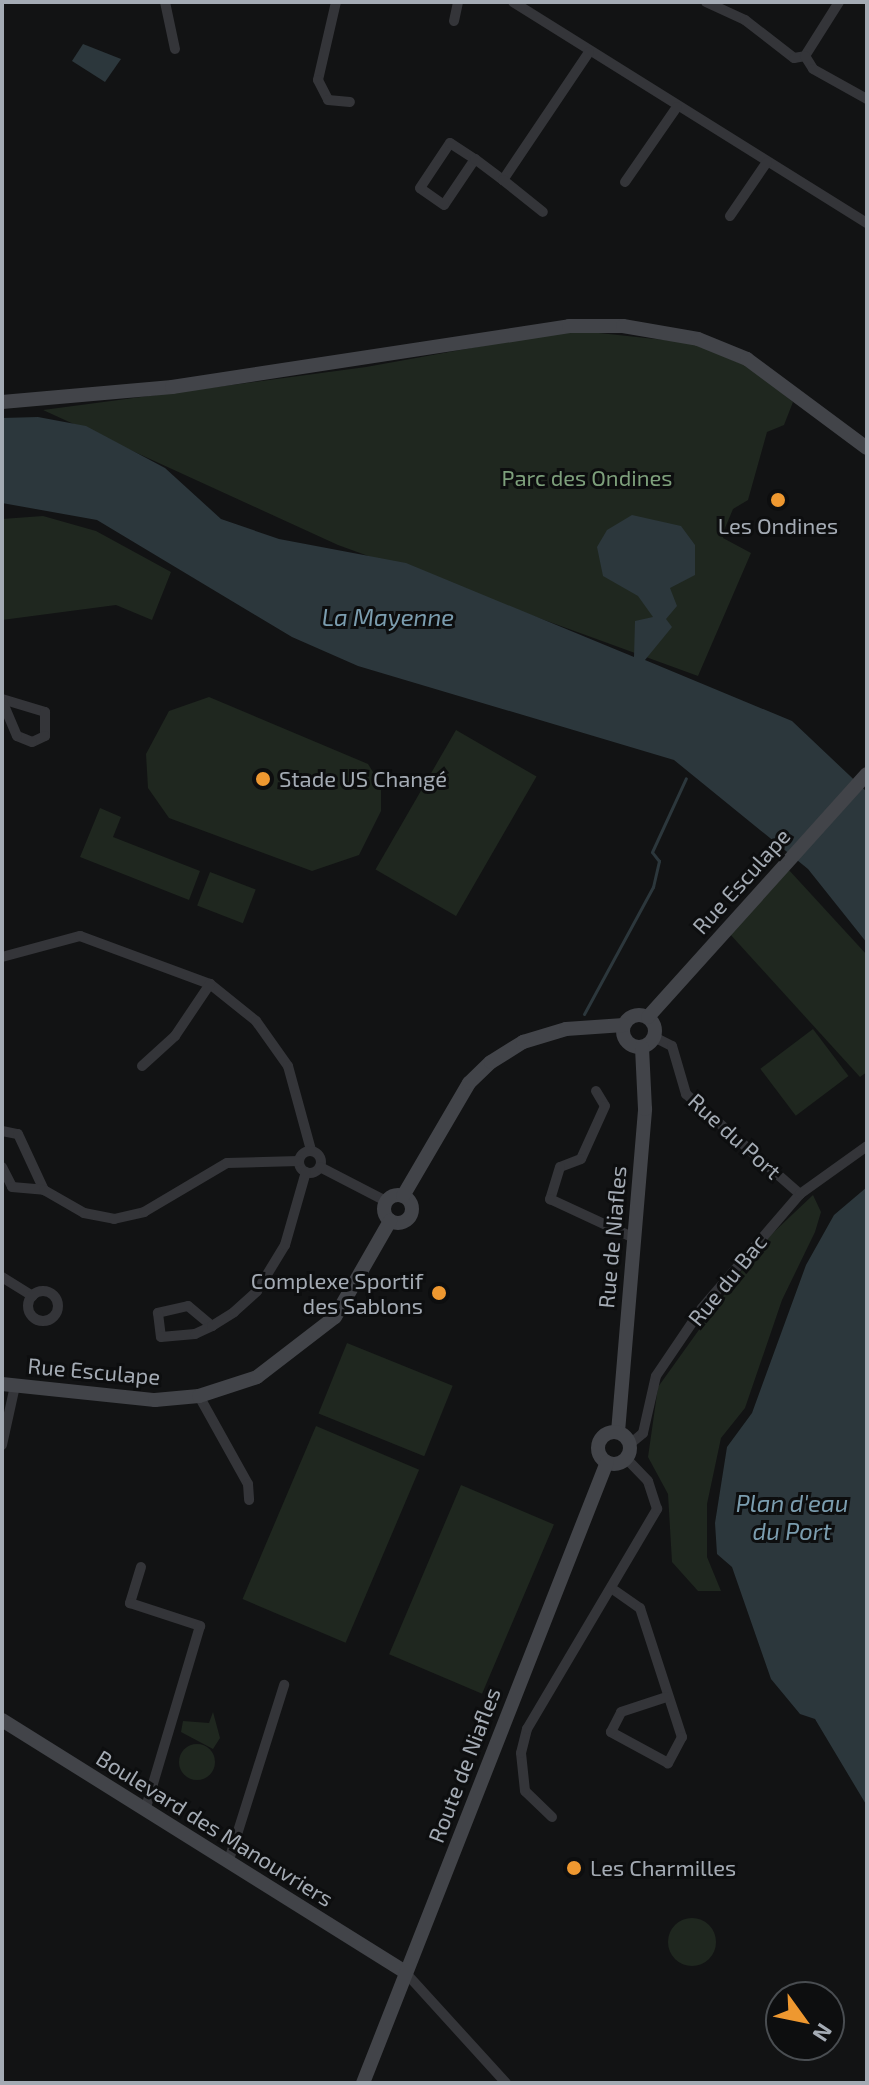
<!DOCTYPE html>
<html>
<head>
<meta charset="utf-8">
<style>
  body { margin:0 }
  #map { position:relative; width:869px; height:2085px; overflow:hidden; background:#121314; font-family:"Exo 2",sans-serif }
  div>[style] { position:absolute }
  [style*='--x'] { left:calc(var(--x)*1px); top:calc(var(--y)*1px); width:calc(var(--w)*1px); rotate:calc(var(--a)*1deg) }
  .green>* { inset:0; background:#1f271f; transform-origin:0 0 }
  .round { border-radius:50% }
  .water>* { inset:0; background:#2c373c }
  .stream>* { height:3px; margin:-1.5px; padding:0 1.5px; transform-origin:1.5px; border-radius:1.5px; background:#2c373c }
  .street>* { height:10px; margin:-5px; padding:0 5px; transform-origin:5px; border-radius:5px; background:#343539 }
  .street>.ring { margin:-5px; padding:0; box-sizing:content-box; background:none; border:10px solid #343539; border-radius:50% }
  .secondary>* { height:14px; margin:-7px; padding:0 7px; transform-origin:7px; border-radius:7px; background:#424449 }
  .secondary>.ring { margin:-7px; padding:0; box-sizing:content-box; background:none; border:14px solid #424449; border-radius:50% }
  .dots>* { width:22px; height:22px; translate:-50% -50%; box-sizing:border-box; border:4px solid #0d0e0f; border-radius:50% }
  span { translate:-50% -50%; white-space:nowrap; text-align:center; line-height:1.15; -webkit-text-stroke:6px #0d0e0f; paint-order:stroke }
  .park-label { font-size:22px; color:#7d9f7b }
  .poi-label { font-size:22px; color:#a4abb4 }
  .left { translate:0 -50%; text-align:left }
  .right { translate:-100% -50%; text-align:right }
  .street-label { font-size:22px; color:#a4abb4 }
  .water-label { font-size:24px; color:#7b9daf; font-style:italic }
  .frame { position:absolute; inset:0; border:4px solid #a4abb4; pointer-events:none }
  .north { position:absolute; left:765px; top:1981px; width:80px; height:80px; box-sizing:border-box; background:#0d0e0f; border:2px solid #494d51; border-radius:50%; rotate:123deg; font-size:22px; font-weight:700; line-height:32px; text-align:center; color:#a4abb4 }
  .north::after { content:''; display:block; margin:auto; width:28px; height:36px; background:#ee9830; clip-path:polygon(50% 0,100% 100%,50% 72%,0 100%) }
</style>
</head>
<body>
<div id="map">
  <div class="green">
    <div style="clip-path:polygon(571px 330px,693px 343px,753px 369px,793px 402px,784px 425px,767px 432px,748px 500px,733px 509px,725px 528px,723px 538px,751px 553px,698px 676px,338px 545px,43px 410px,366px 367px)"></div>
    <div style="clip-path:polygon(43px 516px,96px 531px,171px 572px,152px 620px,116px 605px,2px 620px,2px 519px)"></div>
    <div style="clip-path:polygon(209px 697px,368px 764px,381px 785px,381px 811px,359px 855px,312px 871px,169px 818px,148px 788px,146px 754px,169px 711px)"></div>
    <div style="left:456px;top:730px;width:93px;height:161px;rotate:30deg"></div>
    <div style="clip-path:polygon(100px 808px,121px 817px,113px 837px,200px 871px,189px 900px,80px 857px)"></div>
    <div style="clip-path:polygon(788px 869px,867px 955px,867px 1072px,860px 1077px,729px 933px)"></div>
    <div style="left:210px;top:872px;width:49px;height:36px;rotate:21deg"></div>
    <div style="left:813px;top:1029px;width:59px;height:66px;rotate:53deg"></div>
    <div style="clip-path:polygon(813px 1195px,821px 1212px,815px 1232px,782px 1300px,745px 1408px,721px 1438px,707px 1504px,707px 1557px,721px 1591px,698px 1591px,672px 1562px,668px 1494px,648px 1457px,658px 1387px,759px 1246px)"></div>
    <div style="left:347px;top:1343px;width:114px;height:76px;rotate:22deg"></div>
    <div style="left:316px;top:1426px;width:112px;height:188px;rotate:23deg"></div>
    <div style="left:461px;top:1485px;width:101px;height:184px;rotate:23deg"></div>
    <div style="clip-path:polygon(213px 1712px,220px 1738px,213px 1749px,181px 1732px,183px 1721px,209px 1723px)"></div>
    <div class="round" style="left:179px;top:1744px;width:36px;height:36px"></div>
    <div class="round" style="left:668px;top:1918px;width:48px;height:48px"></div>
  </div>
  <div class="water">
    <div style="clip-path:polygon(83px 44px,121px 59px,105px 82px,72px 61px)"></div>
    <div style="clip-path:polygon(38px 417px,86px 426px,165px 468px,221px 519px,279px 539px,406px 563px,634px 657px,635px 621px,653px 617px,638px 596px,603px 576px,597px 547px,607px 530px,632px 515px,681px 526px,695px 545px,695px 575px,670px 588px,677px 606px,666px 619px,672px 627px,645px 660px,792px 721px,867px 792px,867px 943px,808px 869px,674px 760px,358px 666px,292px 637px,97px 520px,2px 503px,2px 418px)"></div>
    <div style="clip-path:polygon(867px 1187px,867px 1806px,815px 1719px,800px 1714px,771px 1679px,732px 1567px,717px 1554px,715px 1523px,727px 1447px,752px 1413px,806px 1265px,834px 1215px)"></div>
  </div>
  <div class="stream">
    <div style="--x:584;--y:1014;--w:145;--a:-61.5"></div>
    <div style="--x:653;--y:887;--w:27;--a:-77"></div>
    <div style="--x:659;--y:861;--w:11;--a:-128"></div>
    <div style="--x:652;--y:852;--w:81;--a:-65.3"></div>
  </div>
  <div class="street">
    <div style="--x:165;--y:2;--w:48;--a:78"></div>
    <div style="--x:336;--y:2;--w:80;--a:103"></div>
    <div style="--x:318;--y:80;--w:22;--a:63"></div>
    <div style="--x:328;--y:100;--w:22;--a:5"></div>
    <div style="--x:513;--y:2;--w:417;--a:32"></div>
    <div style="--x:706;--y:2;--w:43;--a:24.8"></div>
    <div style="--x:745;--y:20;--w:62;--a:37.8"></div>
    <div style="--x:794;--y:58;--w:11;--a:-10"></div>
    <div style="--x:839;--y:2;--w:64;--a:122.2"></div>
    <div style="--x:805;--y:56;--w:15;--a:58"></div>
    <div style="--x:813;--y:69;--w:62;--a:29.1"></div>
    <div style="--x:454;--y:21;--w:19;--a:-78"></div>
    <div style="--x:475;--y:159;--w:55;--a:124"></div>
    <div style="--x:444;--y:205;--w:29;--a:-145"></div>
    <div style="--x:420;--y:188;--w:54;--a:-56.3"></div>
    <div style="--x:450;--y:143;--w:30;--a:33"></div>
    <div style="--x:475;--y:159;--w:35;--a:37"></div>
    <div style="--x:503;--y:180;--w:154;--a:-56.1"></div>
    <div style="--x:503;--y:180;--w:51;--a:38.7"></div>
    <div style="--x:625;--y:182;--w:91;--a:-55.3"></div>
    <div style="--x:730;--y:216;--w:65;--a:-55.6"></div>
    <div style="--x:2;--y:699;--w:45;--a:16.8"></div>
    <div style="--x:45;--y:712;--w:24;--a:90"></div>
    <div style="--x:45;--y:736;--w:14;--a:155"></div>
    <div style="--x:32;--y:742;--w:16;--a:-158"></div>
    <div style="--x:17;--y:736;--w:38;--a:-113"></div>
    <div style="--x:2;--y:957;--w:81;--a:-15.1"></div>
    <div style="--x:80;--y:936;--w:139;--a:20.3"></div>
    <div style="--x:210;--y:984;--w:59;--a:38.8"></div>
    <div style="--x:256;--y:1021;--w:55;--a:54.6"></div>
    <div style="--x:288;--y:1066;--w:87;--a:74.7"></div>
    <div style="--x:654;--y:1037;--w:20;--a:27"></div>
    <div style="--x:672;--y:1046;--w:50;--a:73.7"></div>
    <div style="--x:686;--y:1094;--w:152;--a:41.3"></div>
    <div style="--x:142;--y:1066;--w:45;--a:-42.3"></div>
    <div style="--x:175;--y:1036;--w:63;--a:-56.1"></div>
    <div style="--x:596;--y:1091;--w:17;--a:59"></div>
    <div style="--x:605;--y:1106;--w:58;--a:114.4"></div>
    <div style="--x:581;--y:1159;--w:22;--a:159"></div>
    <div style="--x:560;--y:1167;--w:34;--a:107"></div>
    <div style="--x:550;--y:1199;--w:93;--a:24.9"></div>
    <div style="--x:2;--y:1131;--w:16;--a:11"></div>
    <div style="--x:18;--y:1134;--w:62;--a:65.1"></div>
    <div class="ring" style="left:299px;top:1151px;width:12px;height:12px"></div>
    <div style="--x:2;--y:1167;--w:22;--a:63"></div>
    <div style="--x:12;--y:1187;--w:32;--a:5"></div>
    <div style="--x:44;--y:1190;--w:46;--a:29.9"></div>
    <div style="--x:84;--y:1213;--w:31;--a:11"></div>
    <div style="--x:114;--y:1219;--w:31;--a:-13"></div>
    <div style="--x:144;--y:1212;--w:96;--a:-30.6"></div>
    <div style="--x:227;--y:1163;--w:72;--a:-1.6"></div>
    <div style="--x:320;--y:1167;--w:74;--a:27.3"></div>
    <div style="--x:2;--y:1277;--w:36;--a:32"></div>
    <div class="ring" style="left:28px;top:1291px;width:20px;height:20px"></div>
    <div style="--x:212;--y:1326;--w:31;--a:-140"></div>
    <div style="--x:188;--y:1306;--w:31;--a:167"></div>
    <div style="--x:158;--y:1313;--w:24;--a:83"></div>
    <div style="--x:161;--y:1337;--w:34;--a:-5"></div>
    <div style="--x:195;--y:1334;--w:19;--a:-25"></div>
    <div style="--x:212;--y:1326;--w:26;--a:-32"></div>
    <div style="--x:234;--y:1312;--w:31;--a:-42"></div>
    <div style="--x:257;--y:1291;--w:54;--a:-58.7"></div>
    <div style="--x:285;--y:1245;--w:76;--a:-74"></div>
    <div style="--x:199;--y:1396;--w:101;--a:60.9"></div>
    <div style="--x:248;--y:1484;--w:16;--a:86"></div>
    <div style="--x:630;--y:1444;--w:17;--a:-40"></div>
    <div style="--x:643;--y:1433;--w:58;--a:-77.2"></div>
    <div style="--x:656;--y:1376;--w:82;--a:-55.9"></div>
    <div style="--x:702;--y:1308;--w:150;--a:-49.3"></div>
    <div style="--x:800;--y:1194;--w:82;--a:-35.6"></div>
    <div style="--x:2;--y:1445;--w:60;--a:-77.6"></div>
    <div style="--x:141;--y:1567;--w:38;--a:107"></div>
    <div style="--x:130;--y:1603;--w:74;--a:18.2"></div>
    <div style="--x:200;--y:1626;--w:193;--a:106.6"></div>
    <div style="--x:614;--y:1590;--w:32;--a:35"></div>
    <div style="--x:640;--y:1608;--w:136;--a:72"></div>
    <div style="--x:682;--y:1737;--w:30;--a:118"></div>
    <div style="--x:668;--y:1763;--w:65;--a:-151.5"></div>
    <div style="--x:611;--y:1732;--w:22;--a:-63"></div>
    <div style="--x:621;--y:1712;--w:48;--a:-18.1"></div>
    <div style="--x:552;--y:1817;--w:37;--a:-136"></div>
    <div style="--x:525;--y:1791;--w:38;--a:-96"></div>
    <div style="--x:521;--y:1753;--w:25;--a:-76"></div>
    <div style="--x:527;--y:1729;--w:256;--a:-59.4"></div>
    <div style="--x:657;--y:1509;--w:29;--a:-108"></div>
    <div style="--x:648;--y:1481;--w:32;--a:-134"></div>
    <div style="--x:228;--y:1863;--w:187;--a:-72.5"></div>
    <div style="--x:405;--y:1972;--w:150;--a:47.7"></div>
  </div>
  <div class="secondary">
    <div style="--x:2;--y:402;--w:171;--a:-5"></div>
    <div style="--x:172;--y:387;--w:402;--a:-8.7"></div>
    <div style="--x:569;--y:326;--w:54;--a:0"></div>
    <div style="--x:623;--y:326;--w:76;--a:9.8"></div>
    <div style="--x:698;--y:339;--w:53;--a:22.2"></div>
    <div style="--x:747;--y:359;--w:149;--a:36.6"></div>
    <div class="ring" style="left:623px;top:1015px;width:18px;height:18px"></div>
    <div style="--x:648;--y:1017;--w:327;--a:-48"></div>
    <div class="ring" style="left:384px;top:1195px;width:14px;height:14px"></div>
    <div style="--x:403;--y:1196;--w:131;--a:-59.7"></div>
    <div style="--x:469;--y:1083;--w:30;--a:-44"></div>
    <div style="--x:491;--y:1062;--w:38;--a:-32"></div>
    <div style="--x:523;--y:1042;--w:45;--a:-16.8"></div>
    <div style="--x:566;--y:1029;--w:58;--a:-3.9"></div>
    <div style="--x:2;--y:1384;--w:154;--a:6"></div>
    <div style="--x:155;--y:1400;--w:44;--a:-5.2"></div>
    <div style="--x:199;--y:1396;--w:61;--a:-18.1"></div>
    <div style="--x:257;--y:1377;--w:98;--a:-37.6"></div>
    <div style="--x:335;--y:1317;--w:111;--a:-60.2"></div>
    <div style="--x:618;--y:1432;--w:324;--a:-85.2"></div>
    <div style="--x:645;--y:1109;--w:62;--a:-92.8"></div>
    <div class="ring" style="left:598px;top:1432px;width:18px;height:18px"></div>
    <div style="--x:2;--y:1720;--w:475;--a:32"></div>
    <div style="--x:363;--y:2083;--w:667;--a:-68.55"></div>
  </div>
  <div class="dots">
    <div style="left:778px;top:500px;background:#ee9830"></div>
    <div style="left:263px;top:779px;background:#ee9830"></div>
    <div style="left:439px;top:1293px;background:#ee9830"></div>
    <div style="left:574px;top:1868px;background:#ee9830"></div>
  </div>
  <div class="park-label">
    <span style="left:587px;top:478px">Parc des Ondines</span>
  </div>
  <div class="poi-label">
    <span style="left:778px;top:526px">Les Ondines</span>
    <span class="left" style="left:279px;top:779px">Stade US Changé</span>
    <span class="right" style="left:423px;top:1293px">Complexe Sportif<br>des Sablons</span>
    <span class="left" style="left:590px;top:1868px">Les Charmilles</span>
  </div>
  <div class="street-label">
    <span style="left:741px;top:881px;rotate:-48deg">Rue Esculape</span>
    <span style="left:735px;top:1136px;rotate:42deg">Rue du Port</span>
    <span style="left:612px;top:1237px;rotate:-85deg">Rue de Niafles</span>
    <span style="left:727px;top:1280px;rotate:-51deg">Rue du Bac</span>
    <span style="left:94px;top:1371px;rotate:5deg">Rue Esculape</span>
    <span style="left:464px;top:1765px;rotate:-69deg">Route de Niafles</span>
    <span style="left:215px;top:1828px;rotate:32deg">Boulevard des Manouvriers</span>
  </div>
  <div class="water-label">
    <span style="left:388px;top:617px">La Mayenne</span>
    <span style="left:792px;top:1517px">Plan d'eau<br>du Port</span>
  </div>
  <div class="frame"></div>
  <div class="north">N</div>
</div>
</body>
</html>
